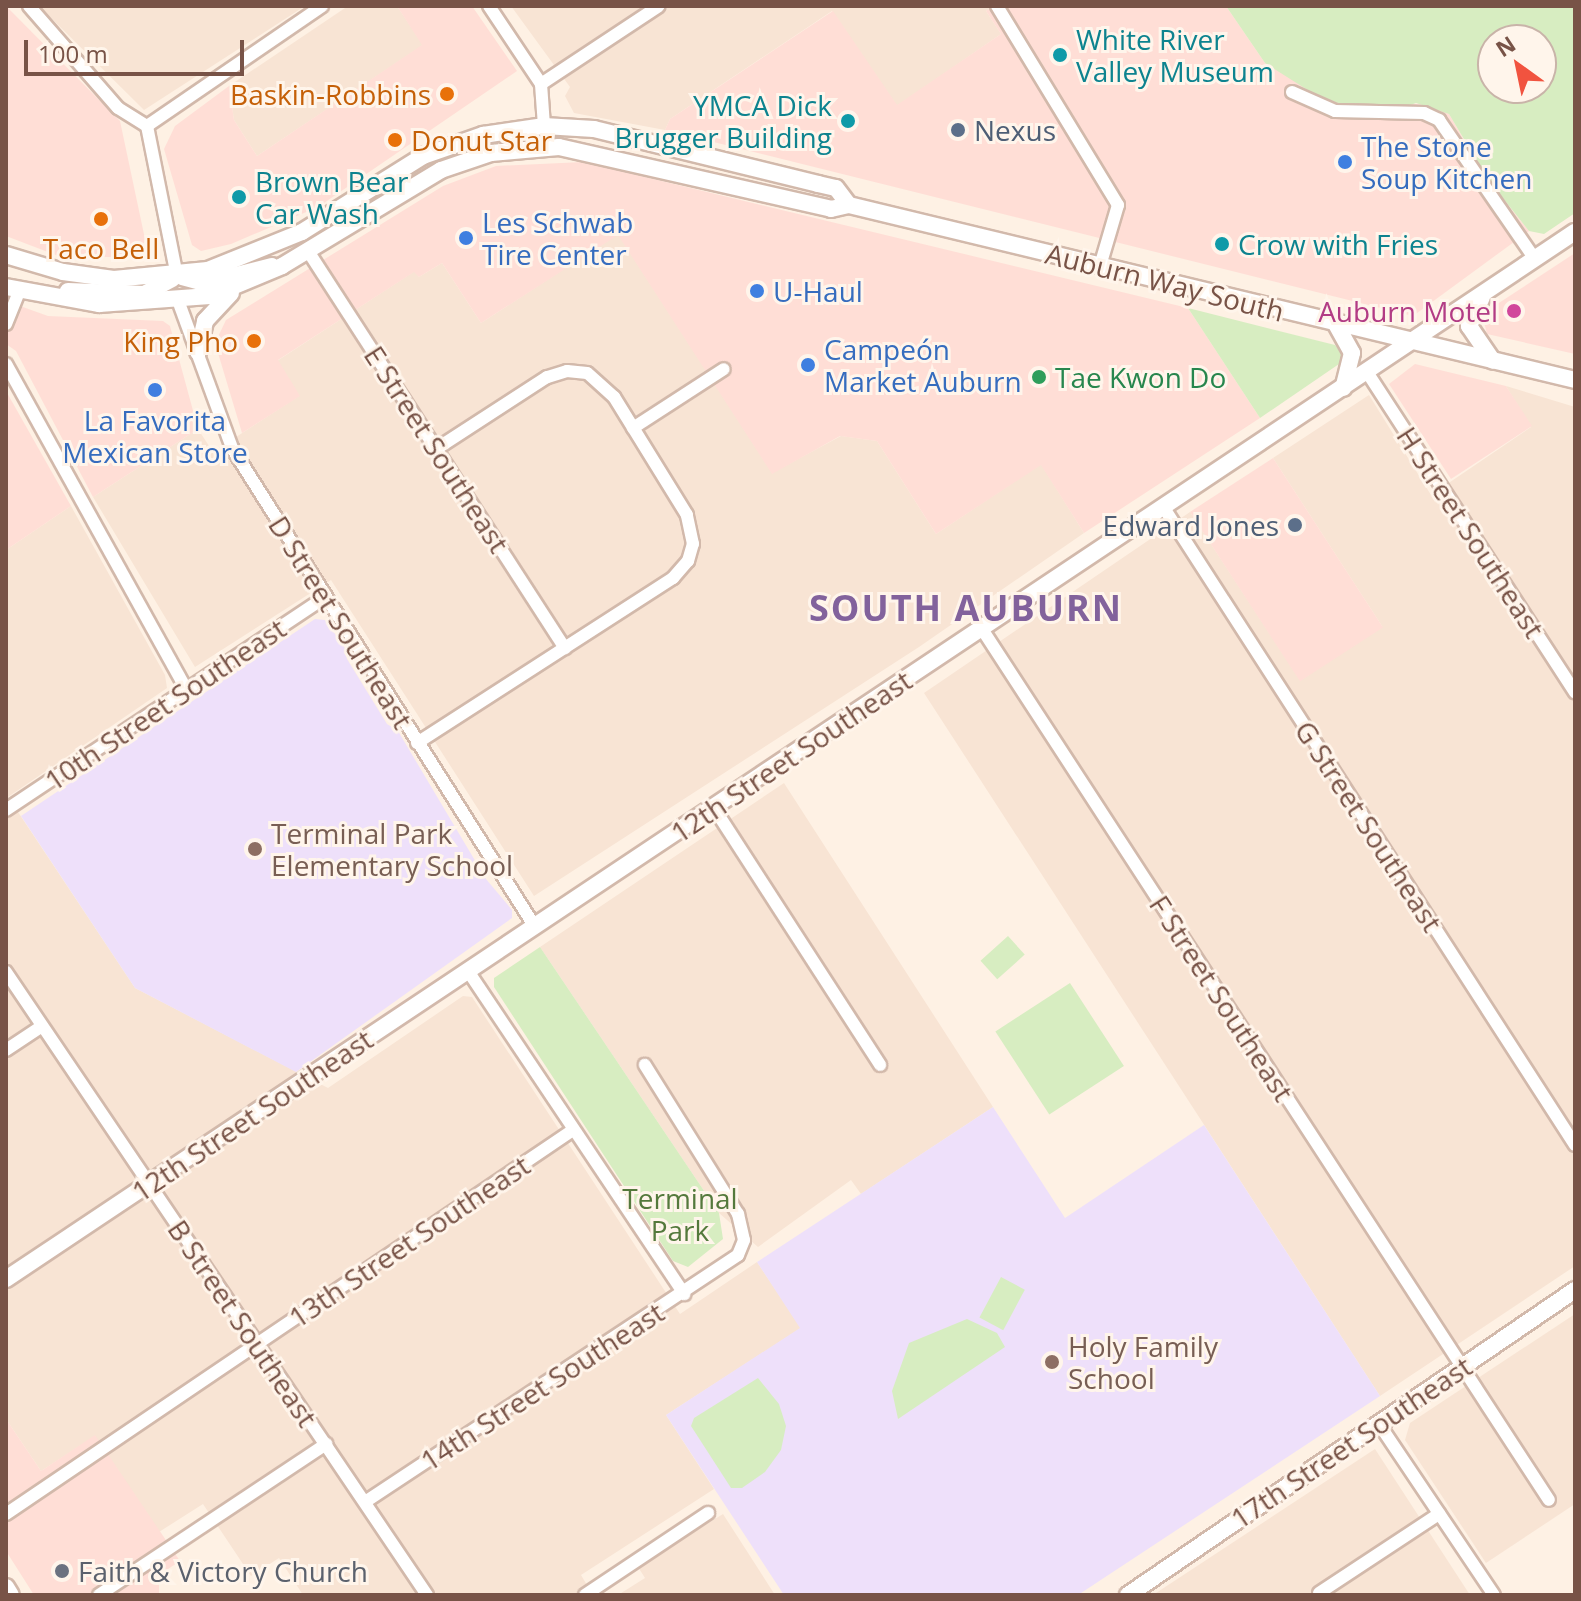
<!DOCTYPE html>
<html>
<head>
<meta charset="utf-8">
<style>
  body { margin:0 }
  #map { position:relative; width:1581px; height:1601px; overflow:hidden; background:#fef1e4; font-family:"Open Sans",sans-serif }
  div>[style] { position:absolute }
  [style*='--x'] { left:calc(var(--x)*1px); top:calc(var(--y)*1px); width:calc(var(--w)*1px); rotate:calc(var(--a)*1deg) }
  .residential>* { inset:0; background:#f8e4d4 }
  .commercial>* { inset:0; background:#ffded6; transform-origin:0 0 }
  .education>* { inset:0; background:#eee0fa }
  .green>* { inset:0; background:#d7edc1; transform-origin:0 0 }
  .roads { filter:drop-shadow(2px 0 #d2b9ab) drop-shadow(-2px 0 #d2b9ab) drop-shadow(0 2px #d2b9ab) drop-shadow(0 -2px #d2b9ab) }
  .street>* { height:12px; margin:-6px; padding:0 6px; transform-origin:6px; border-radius:6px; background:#fff }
  .secondary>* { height:16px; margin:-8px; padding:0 8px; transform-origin:8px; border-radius:8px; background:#fff }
  .dots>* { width:22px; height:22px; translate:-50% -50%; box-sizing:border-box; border:4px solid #fff5eb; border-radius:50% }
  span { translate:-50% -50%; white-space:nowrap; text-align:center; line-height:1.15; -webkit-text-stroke:6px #fff5eb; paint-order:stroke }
  .culture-label { font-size:28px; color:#0d838f }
  .left { translate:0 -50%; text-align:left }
  .right { translate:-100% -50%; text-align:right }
  .food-label { font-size:28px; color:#c56008 }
  .service-label { font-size:28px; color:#4e5e75 }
  .shop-label { font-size:28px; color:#366cbe }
  .street-label { font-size:28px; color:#785347 }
  .hotel-label { font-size:28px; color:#b23c85 }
  .leisure-label { font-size:28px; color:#27864d }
  .education-label { font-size:28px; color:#785e54 }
  .park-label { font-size:28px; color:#54793c }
  .worship-label { font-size:28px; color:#5b616d }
  .district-label { font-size:36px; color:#82629c; font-weight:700; letter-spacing:2px }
  .frame { position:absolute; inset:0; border:8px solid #785347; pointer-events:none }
  .north { position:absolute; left:1477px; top:24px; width:80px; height:80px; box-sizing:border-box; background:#fff5eb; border:2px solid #c9b4a9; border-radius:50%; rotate:327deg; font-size:22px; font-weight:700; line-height:32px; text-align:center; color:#785347 }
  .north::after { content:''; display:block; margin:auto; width:28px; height:36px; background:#f1533f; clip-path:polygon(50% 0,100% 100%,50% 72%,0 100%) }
  .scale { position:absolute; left:24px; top:40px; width:220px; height:36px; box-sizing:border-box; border:4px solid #785347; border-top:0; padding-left:10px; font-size:24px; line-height:28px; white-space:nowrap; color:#785347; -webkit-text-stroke:6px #fff5eb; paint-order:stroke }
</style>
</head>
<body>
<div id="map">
  <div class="residential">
    <div style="clip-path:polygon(39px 6px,305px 6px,144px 110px)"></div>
    <div style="clip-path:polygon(348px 6px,397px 6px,423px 45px,257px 156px,234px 120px,229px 86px)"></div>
    <div style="clip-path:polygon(511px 6px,993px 6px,986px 11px,1001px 34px,897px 106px,832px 11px,670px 119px,665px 130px,574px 113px,565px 96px,570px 87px)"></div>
    <div style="clip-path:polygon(618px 234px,772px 473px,841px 436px,877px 441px,936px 534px,1041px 464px,1084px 533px,919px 647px,534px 896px,331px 580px,195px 667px,93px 497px,198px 429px,213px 452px,299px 396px,277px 361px,415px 271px,419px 277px,442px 263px,481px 323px)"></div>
    <div style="clip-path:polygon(1506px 386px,1575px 407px,1575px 1266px,1380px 1396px,924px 693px,1190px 512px,1300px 680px,1382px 626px,1273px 458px,1369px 395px,1431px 495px,1531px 427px)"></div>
    <div style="clip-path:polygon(71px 506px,165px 675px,167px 688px,8px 797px,135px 988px,328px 1088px,463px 996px,472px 997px,680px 1314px,757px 1262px,801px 1328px,666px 1415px,714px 1489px,581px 1575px,593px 1595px,303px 1595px,279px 1558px,251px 1576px,203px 1504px,159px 1532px,95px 1436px,41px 1471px,6px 1419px,6px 550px)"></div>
    <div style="clip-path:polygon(784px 783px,993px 1107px,861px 1194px,851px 1180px,758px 1247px,719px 1213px,540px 947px)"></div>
    <div style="clip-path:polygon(1575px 1314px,1575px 1504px,1486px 1563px,1405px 1440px,1410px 1423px)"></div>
    <div style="clip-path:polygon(1375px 1449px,1470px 1595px,1153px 1595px)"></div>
    <div style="clip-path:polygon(723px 1514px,775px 1595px,618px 1595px,645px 1578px,638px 1567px)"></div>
  </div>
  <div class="commercial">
    <div style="clip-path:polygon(6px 6px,120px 121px,145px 239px,141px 257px,61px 257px,6px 236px)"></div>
    <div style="clip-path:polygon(397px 6px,472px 6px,517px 71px,318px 207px,231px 244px,201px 251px,192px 245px,164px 149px,175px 126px,229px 86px,234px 120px,257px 156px,422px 45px)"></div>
    <div style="clip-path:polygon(993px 6px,1226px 6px,1265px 63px,1410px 104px,1429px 104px,1449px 114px,1486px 178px,1529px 231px,1413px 316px,665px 130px,670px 119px,833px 11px,897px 105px,1001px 34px,986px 11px)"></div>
    <div style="clip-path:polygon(583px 162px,1188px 308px,1260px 418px,1084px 533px,1041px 465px,936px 534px,877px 441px,840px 436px,772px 474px,618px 235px,481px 323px,442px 263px,419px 277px,414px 272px,278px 360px,300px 396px,242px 433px,215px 343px,226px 320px,443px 186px,496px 166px)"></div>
    <div style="clip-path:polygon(1575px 253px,1575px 354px,1487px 334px,1482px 314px)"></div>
    <div style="clip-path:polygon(6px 301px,48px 316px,163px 321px,170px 326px,198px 429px,93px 497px,16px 351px,6px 344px)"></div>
    <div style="clip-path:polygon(1415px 364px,1506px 386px,1532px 426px,1451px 479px,1389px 384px)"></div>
    <div style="clip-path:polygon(6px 391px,71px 506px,6px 550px)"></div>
    <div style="left:1273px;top:458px;width:202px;height:99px;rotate:57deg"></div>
    <div style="clip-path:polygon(6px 1419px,41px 1471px,95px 1435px,180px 1561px,159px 1575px,159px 1595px,34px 1595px,6px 1551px)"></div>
  </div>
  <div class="education">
    <div style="clip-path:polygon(315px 619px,325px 620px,345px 648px,347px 659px,387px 724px,398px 731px,486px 879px,512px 910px,512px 918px,296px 1072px,135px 988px,21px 816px)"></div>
    <div style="clip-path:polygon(993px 1107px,1065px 1218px,1204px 1125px,1380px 1396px,1078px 1595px,784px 1595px,666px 1415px,800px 1328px,757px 1262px)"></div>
  </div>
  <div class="green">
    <div style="clip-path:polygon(evenodd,1226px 6px,1575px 6px,1575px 213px,1544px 234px,1529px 231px,1487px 178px,1449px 114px,1416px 103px,1399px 109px,1354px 109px,1314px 94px,1265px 63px,1226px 6px,1493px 40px,1541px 40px,1541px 88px,1493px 88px,1493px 40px)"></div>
    <div style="clip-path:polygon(1188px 308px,1335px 345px,1342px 354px,1339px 364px,1260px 418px)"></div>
    <div style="left:1008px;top:936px;width:25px;height:37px;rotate:48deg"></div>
    <div style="clip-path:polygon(540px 947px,719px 1213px,723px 1239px,688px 1267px,673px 1261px,494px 987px,494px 978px)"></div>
    <div style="left:1070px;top:983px;width:99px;height:89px;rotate:57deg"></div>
    <div style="left:1001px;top:1277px;width:27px;height:46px;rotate:28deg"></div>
    <div style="clip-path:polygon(967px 1319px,997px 1333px,1005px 1347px,898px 1419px,892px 1391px,909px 1343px)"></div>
    <div style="clip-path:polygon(758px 1378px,779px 1404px,786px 1426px,781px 1450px,765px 1472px,742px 1488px,731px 1488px,691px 1426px,694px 1418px)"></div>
  </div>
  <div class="roads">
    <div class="street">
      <div style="--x:29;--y:6;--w:135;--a:48.9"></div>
      <div style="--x:118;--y:108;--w:34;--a:32"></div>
      <div style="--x:147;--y:126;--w:153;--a:78.7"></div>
      <div style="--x:489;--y:6;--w:94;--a:56.3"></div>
      <div style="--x:541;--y:84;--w:42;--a:85.9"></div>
      <div style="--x:997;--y:6;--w:233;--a:58.7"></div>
      <div style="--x:1118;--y:205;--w:64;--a:106.4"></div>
      <div style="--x:541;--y:84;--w:141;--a:-33.5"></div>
      <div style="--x:1292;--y:92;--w:47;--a:23.8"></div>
      <div style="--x:1335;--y:111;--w:89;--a:1.3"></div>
      <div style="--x:1424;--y:113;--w:17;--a:25"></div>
      <div style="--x:1439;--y:120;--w:169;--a:55.4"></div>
      <div style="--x:147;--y:126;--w:212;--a:-34.4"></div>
      <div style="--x:308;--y:251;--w:473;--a:57.1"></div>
      <div style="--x:179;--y:303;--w:154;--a:69.9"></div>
      <div style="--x:232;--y:448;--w:567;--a:57.68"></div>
      <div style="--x:6;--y:324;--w:35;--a:-68"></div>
      <div style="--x:6;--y:364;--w:373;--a:61"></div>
      <div style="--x:1367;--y:372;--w:382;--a:57"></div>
      <div style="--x:633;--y:428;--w:108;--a:-33"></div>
      <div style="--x:1164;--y:508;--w:758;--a:57.17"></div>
      <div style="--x:982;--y:629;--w:1039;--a:56.94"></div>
      <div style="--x:417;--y:743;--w:305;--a:-32.8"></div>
      <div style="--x:673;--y:578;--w:23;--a:-49"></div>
      <div style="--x:688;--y:561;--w:18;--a:-74"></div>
      <div style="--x:693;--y:544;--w:30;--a:-102"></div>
      <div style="--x:687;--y:515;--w:139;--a:-121.7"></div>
      <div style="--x:614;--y:397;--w:36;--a:-138"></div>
      <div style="--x:587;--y:373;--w:20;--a:-174"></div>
      <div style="--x:567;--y:371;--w:21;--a:163"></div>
      <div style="--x:547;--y:377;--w:132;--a:147"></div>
      <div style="--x:714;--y:808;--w:306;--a:57.1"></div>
      <div style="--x:6;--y:810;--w:382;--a:-33.7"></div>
      <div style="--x:468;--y:971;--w:389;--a:56.2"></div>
      <div style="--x:6;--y:972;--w:752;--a:55.95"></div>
      <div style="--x:6;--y:1050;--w:43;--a:-33.7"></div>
      <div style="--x:1379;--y:1424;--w:206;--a:56.1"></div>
      <div style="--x:365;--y:1502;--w:447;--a:-33.5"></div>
      <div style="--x:738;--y:1255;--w:16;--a:-68"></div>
      <div style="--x:744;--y:1240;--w:27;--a:-103"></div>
      <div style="--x:738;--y:1214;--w:176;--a:-122"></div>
      <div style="--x:6;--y:1514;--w:685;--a:-34.11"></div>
      <div style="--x:1319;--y:1593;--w:144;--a:-33.4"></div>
      <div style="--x:99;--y:1595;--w:273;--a:-33.6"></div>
      <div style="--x:585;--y:1595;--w:148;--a:-33.7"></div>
    </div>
    <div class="secondary">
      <div style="--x:6;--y:255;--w:59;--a:16.6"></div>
      <div style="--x:63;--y:272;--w:51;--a:7.8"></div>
      <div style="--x:114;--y:279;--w:94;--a:-5.5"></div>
      <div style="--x:208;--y:270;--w:101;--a:-22"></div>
      <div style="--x:302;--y:232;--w:143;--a:-32.1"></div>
      <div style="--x:423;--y:156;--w:64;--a:-19.3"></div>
      <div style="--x:483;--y:135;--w:62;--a:-8.4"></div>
      <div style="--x:544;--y:126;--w:50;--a:3.4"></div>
      <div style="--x:594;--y:129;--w:231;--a:13.8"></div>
      <div style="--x:818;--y:184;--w:18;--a:13"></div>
      <div style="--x:836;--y:188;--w:21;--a:53"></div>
      <div style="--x:182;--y:277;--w:24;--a:15"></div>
      <div style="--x:205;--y:283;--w:69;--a:-14.2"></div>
      <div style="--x:6;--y:287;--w:95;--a:10.4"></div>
      <div style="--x:99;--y:304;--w:111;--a:-4.1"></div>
      <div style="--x:210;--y:296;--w:78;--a:-22.6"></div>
      <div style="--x:282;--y:266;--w:186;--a:-31.1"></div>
      <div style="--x:441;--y:170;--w:53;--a:-18.8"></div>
      <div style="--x:491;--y:153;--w:68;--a:-5"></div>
      <div style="--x:559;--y:147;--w:279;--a:12.8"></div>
      <div style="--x:831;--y:209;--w:18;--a:-13"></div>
      <div style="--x:849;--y:205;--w:747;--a:13.55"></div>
      <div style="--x:68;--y:291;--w:76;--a:2.3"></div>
      <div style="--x:144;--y:294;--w:32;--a:-28"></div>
      <div style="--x:1482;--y:297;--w:32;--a:114"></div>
      <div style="--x:1469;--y:326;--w:42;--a:55.6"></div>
      <div style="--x:1336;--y:324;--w:33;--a:61"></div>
      <div style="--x:1352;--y:353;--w:36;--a:104"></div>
      <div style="--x:198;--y:352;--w:32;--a:-77"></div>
      <div style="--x:205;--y:321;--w:38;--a:-47"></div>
      <div style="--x:6;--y:1279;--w:1886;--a:-33.72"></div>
      <div style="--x:6;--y:1587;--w:9;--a:58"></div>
      <div style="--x:1128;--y:1595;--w:541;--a:-34.31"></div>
    </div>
  </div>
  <div class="dots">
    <div style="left:1060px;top:55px;background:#0f9aa8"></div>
    <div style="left:447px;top:94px;background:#e8710a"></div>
    <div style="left:848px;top:121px;background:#0f9aa8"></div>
    <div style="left:958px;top:130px;background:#5c6f8a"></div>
    <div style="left:395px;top:140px;background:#e8710a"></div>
    <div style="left:1345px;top:162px;background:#3f7fe0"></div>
    <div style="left:239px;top:197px;background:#0f9aa8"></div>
    <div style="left:101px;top:219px;background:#e8710a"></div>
    <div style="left:466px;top:238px;background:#3f7fe0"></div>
    <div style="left:1222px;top:244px;background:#0f9aa8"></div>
    <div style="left:757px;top:291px;background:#3f7fe0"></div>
    <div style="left:1514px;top:311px;background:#d1479c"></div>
    <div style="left:254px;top:341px;background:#e8710a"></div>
    <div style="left:808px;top:365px;background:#3f7fe0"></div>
    <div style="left:1039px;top:377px;background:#2e9e5b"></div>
    <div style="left:155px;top:390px;background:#3f7fe0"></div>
    <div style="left:1295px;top:525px;background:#5c6f8a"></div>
    <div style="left:255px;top:849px;background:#8d6e63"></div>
    <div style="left:1052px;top:1362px;background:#8d6e63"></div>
    <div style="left:62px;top:1571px;background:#6b7280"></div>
  </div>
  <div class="culture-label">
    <span class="left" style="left:1076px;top:55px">White River<br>Valley Museum</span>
    <span class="right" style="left:832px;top:121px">YMCA Dick<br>Brugger Building</span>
    <span class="left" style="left:255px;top:197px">Brown Bear<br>Car Wash</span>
    <span class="left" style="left:1238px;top:244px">Crow with Fries</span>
  </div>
  <div class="food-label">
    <span class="right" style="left:431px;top:94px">Baskin-Robbins</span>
    <span class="left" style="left:411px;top:140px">Donut Star</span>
    <span style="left:101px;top:248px">Taco Bell</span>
    <span class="right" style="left:238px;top:341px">King Pho</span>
  </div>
  <div class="service-label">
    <span class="left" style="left:974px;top:130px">Nexus</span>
    <span class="right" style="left:1279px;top:525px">Edward Jones</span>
  </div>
  <div class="shop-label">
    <span class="left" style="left:1361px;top:162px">The Stone<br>Soup Kitchen</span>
    <span class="left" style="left:482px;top:238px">Les Schwab<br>Tire Center</span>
    <span class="left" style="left:773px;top:291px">U-Haul</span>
    <span class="left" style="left:824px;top:365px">Campeón<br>Market Auburn</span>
    <span style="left:155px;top:436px">La Favorita<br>Mexican Store</span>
  </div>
  <div class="street-label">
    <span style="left:1165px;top:282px;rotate:14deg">Auburn Way South</span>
    <span style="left:437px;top:449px;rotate:57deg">E Street Southeast</span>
    <span style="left:1471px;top:532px;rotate:57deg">H Street Southeast</span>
    <span style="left:341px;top:622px;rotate:58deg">D Street Southeast</span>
    <span style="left:165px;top:704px;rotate:-34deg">10th Street Southeast</span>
    <span style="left:791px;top:756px;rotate:-34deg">12th Street Southeast</span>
    <span style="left:1369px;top:826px;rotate:57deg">G Street Southeast</span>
    <span style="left:1222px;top:998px;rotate:57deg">F Street Southeast</span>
    <span style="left:252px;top:1115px;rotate:-34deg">12th Street Southeast</span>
    <span style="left:409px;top:1241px;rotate:-34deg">13th Street Southeast</span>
    <span style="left:243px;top:1323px;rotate:56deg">B Street Southeast</span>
    <span style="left:542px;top:1386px;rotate:-33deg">14th Street Southeast</span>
    <span style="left:1351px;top:1442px;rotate:-34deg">17th Street Southeast</span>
  </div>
  <div class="hotel-label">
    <span class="right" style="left:1498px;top:311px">Auburn Motel</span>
  </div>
  <div class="leisure-label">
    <span class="left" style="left:1055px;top:377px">Tae Kwon Do</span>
  </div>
  <div class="education-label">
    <span class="left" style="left:271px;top:849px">Terminal Park<br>Elementary School</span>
    <span class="left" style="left:1068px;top:1362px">Holy Family<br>School</span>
  </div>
  <div class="park-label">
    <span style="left:680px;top:1214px">Terminal<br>Park</span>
  </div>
  <div class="worship-label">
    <span class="left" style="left:78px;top:1571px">Faith &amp; Victory Church</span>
  </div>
  <div class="district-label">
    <span style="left:966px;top:608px">SOUTH AUBURN</span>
  </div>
  <div class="frame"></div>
  <div class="north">N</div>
  <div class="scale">100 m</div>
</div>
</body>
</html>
